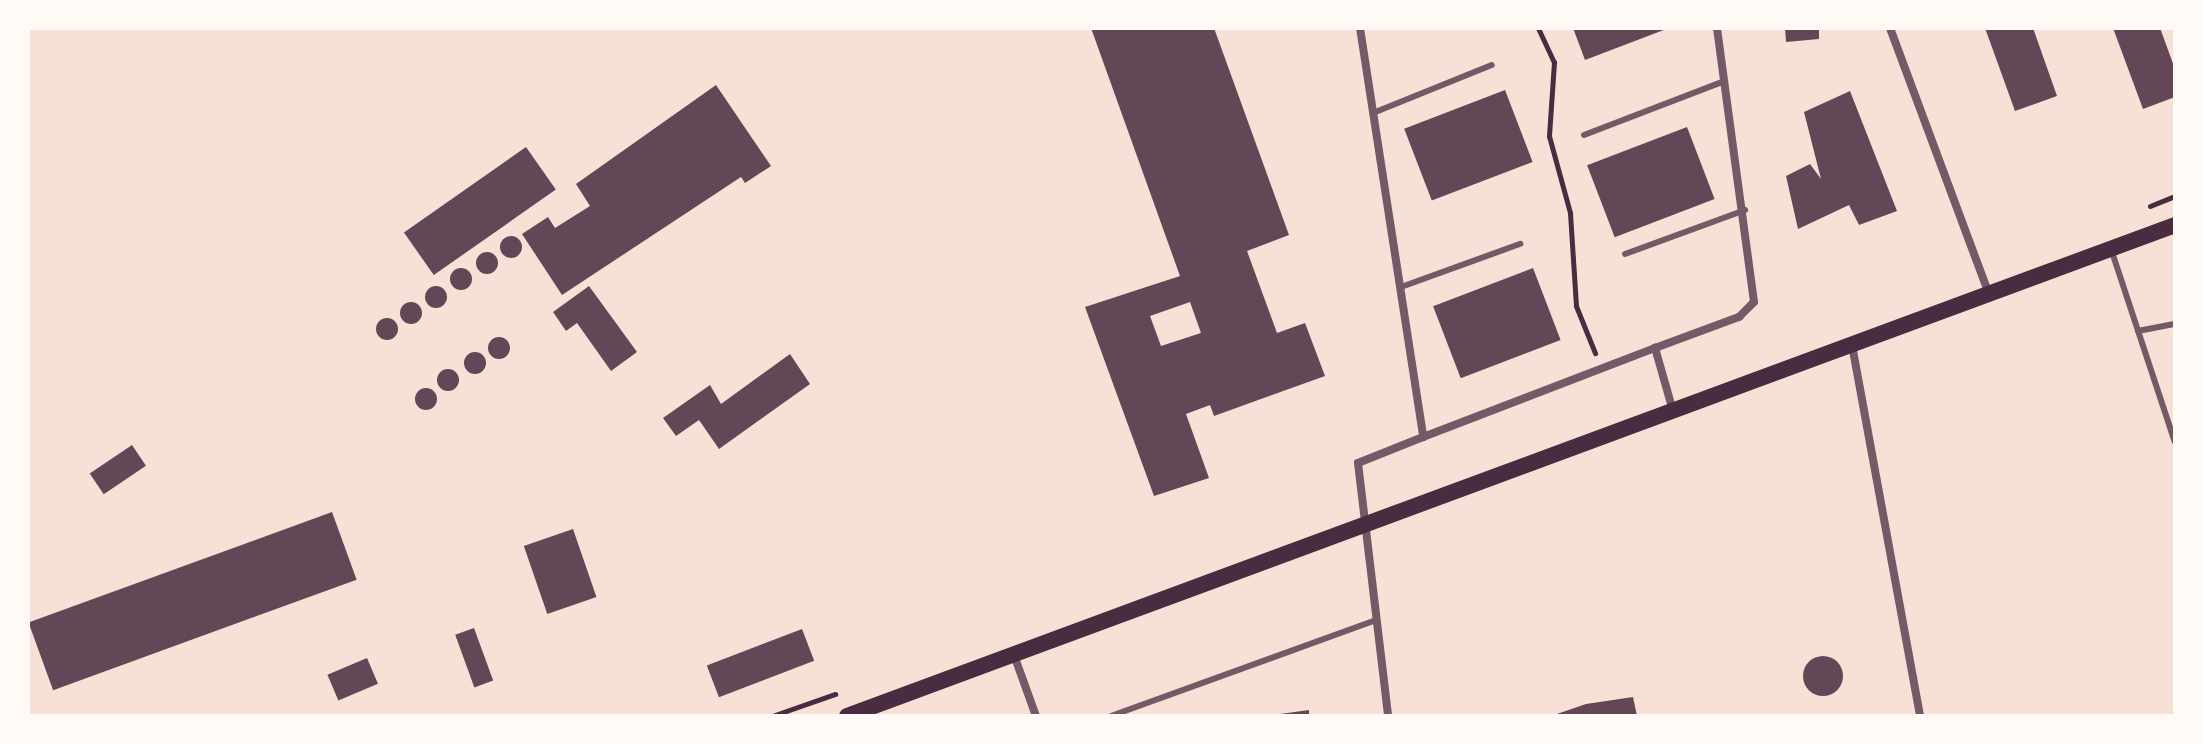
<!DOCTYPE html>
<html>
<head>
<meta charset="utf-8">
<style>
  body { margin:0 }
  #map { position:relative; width:2203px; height:744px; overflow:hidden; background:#f7e1d7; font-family:"Source Sans 3",sans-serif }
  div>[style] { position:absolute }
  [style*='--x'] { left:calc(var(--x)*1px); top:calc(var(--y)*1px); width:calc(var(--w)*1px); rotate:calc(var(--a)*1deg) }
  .building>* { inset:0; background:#644757; transform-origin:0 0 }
  .round { border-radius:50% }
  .path>* { height:5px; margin:-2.5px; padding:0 2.5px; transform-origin:2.5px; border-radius:2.5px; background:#4a2c40 }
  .service>* { height:6px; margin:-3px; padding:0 3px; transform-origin:3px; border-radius:3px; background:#755966 }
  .minor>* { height:8px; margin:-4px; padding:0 4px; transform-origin:4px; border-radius:4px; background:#755966 }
  .secondary>* { height:16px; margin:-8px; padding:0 8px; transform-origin:8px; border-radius:8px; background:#4a2c40 }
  span { translate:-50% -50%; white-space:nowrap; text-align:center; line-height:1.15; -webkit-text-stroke:7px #fffaf5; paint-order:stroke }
  .frame { position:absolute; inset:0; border:30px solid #fffaf5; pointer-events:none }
</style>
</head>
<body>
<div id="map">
  <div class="building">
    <div style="clip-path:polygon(evenodd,1091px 28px,1214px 28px,1289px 235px,1247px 251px,1277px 333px,1305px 323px,1325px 376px,1214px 416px,1210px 405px,1186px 414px,1209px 478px,1154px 496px,1085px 307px,1180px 276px,1091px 28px,1190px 302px,1201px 333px,1161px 346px,1150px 316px,1190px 302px)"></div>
    <div style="clip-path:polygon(1573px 28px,1669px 28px,1585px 60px)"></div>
    <div style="clip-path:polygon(1785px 28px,1819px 28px,1819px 39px,1786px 42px)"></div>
    <div style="clip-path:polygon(1985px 28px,2033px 28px,2057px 96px,2015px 111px)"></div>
    <div style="clip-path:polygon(2113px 28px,2160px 28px,2175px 69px,2175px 97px,2143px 109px)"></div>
    <div style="clip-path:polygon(716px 85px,771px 166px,745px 183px,741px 177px,562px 295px,522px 234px,548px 217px,555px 228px,590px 206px,576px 184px)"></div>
    <div style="left:1505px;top:90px;width:77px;height:108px;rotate:69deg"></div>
    <div style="clip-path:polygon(1850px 91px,1897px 211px,1859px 225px,1849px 205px,1798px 229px,1786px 176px,1810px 164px,1821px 179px,1804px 112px)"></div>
    <div style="left:1687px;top:127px;width:77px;height:107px;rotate:69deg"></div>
    <div style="left:526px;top:147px;width:52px;height:149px;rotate:55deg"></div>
    <div class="round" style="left:500px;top:236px;width:22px;height:22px"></div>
    <div class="round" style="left:476px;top:252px;width:22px;height:22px"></div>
    <div style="left:1533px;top:268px;width:77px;height:107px;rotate:69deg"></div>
    <div class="round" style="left:450px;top:268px;width:22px;height:22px"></div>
    <div style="clip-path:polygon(589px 286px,637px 352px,611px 371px,577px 323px,566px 331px,553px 312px)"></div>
    <div class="round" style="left:425px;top:286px;width:22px;height:22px"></div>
    <div class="round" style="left:400px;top:302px;width:22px;height:22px"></div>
    <div class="round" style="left:376px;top:318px;width:22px;height:22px"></div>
    <div class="round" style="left:488px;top:337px;width:22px;height:22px"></div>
    <div class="round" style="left:464px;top:352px;width:22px;height:22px"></div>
    <div style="clip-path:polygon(790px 354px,810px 384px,719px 449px,699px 420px,676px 436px,663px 418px,710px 385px,721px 404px)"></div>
    <div class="round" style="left:437px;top:369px;width:22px;height:22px"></div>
    <div class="round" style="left:415px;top:388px;width:22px;height:22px"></div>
    <div style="left:132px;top:445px;width:25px;height:51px;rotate:56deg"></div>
    <div style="left:332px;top:512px;width:72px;height:323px;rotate:70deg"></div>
    <div style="left:573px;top:529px;width:72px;height:52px;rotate:71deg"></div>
    <div style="left:474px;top:628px;width:56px;height:20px;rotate:70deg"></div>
    <div style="left:802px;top:629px;width:34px;height:102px;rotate:69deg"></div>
    <div class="round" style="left:1803px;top:656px;width:40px;height:40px"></div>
    <div style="left:367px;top:658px;width:28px;height:43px;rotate:67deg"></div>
    <div style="clip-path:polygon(1633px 697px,1637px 716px,1551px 716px,1586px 704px)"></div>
    <div style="clip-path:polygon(1309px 710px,1309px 716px,1280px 716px,1280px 714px)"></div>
  </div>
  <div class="path">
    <div style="--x:1538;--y:28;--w:38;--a:65"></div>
    <div style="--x:1554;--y:62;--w:74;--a:93.9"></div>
    <div style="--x:1549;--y:136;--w:80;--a:74.7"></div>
    <div style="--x:1570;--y:213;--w:93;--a:86.3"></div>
    <div style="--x:1576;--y:306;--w:51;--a:68"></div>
    <div style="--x:2150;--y:206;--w:27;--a:-22"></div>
    <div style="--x:772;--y:716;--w:67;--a:-19.2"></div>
  </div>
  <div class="service">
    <div style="--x:1373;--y:113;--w:128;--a:-22"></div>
    <div style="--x:1584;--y:135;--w:151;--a:-21"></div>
    <div style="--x:2111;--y:249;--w:203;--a:71.7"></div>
    <div style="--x:1625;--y:254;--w:128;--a:-20.1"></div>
    <div style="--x:1401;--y:287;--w:127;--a:-19.9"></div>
    <div style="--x:2138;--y:331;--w:38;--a:-11"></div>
    <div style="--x:1111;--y:716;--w:282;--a:-19.9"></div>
  </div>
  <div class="minor">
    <div style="--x:1360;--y:28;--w:414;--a:81.2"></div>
    <div style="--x:1423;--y:437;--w:70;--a:158.2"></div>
    <div style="--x:1358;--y:463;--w:255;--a:83.2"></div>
    <div style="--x:1890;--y:28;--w:284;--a:69.6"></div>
    <div style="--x:1852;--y:345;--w:377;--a:79.6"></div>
    <div style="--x:1673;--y:411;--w:66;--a:-105.9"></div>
    <div style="--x:1655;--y:348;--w:90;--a:-20.3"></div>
    <div style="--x:1739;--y:317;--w:21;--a:-45"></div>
    <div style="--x:1754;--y:302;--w:276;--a:-97.7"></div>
    <div style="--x:1423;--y:437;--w:248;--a:-21"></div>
    <div style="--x:1014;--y:655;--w:65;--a:70.2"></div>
  </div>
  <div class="secondary">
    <div style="--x:847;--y:716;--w:1416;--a:-20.29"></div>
  </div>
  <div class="frame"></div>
</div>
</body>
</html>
